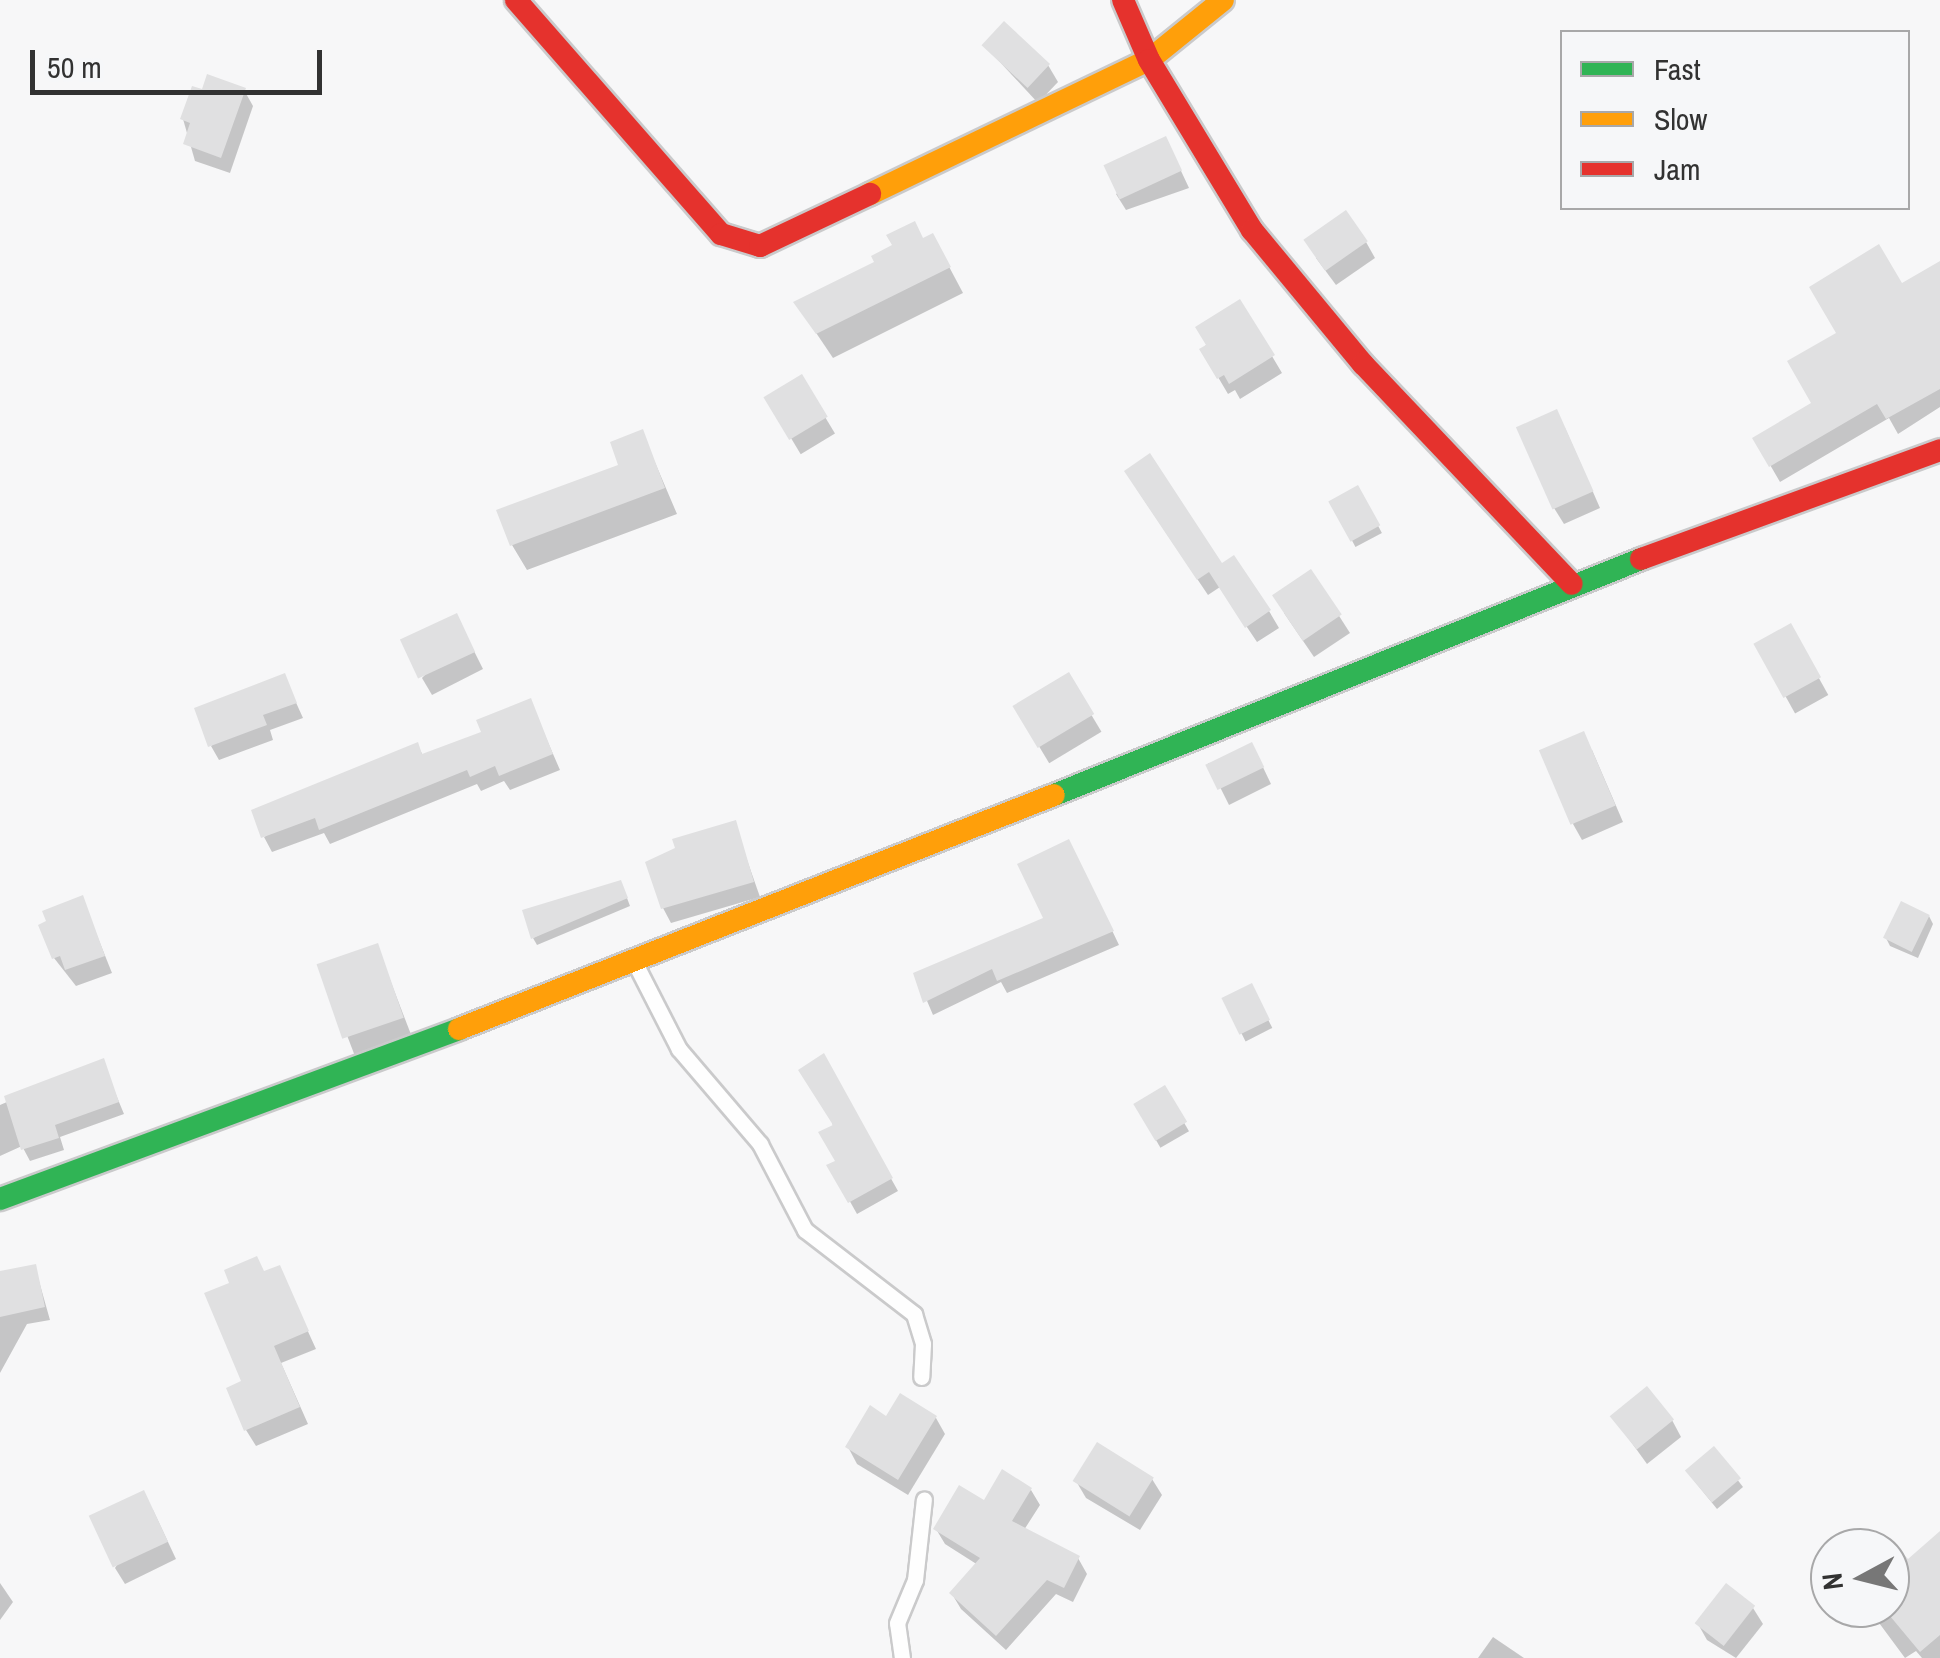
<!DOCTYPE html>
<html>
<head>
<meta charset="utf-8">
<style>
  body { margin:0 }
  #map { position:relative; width:1940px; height:1658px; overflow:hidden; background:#f7f7f8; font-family:"Archivo Narrow",sans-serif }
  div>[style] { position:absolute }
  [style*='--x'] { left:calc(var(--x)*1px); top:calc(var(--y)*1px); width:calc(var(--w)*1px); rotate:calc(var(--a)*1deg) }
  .shadow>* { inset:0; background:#0003; transform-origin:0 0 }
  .building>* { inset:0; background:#e0e0e1; transform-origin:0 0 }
  .roads { filter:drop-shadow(2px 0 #cacacb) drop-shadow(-2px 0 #cacacb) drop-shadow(0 2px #cacacb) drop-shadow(0 -2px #cacacb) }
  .lane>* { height:15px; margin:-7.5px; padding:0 7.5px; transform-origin:7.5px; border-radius:7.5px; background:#fefefe }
  .fast>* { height:22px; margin:-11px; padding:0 11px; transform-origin:11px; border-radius:11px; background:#30b455 }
  .slow>* { height:22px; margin:-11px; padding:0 11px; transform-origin:11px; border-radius:11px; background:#ff9f0a }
  .jam>* { height:22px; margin:-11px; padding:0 11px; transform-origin:11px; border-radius:11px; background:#e5322d }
  span { translate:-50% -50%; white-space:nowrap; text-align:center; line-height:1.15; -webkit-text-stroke:8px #f6f7f9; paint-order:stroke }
  .legend { position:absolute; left:1560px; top:30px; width:350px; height:180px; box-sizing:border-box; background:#f6f7f9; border:2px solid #a8a8a9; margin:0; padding:12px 18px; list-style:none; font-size:30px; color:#323232 }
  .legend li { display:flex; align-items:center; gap:20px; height:50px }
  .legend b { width:50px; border:2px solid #a8a8a9 }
  .north { position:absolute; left:1810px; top:1528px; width:100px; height:100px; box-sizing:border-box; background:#f6f7f9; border:2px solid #a8a8a9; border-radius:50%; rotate:263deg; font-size:28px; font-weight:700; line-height:40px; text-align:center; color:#323232 }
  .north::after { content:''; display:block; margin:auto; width:35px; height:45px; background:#777; clip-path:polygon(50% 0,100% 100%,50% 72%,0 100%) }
  .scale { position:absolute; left:30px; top:50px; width:292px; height:45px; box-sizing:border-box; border:5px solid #323232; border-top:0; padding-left:12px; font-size:30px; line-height:35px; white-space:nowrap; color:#323232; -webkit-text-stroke:8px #f6f7f9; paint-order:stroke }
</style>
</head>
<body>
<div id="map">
  <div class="shadow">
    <div style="clip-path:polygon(985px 46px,1048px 65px,1058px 82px,1038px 103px)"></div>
    <div style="clip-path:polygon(244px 90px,253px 106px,230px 173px,195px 161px,183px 119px)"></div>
    <div style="clip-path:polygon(1174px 156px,1189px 188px,1126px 210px,1116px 194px)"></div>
    <div style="clip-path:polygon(923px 240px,946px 261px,963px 293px,833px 358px,796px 303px)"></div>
    <div style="clip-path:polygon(1366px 242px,1375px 258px,1336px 285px,1316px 258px)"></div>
    <div style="clip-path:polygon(1940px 263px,1940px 407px,1898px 434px,1889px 418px,1780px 482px,1755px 439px,1815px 404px,1839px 334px)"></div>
    <div style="clip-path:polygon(1240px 302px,1282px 373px,1240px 399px,1235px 390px,1228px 394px,1202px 350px)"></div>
    <div style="left:801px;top:377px;width:66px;height:40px;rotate:59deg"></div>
    <div style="clip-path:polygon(1565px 428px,1600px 508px,1564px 524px,1554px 508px)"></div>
    <div style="clip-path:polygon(642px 432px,677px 514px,527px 570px,512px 545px,622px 467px)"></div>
    <div style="clip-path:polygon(1136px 488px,1269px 611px,1279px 628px,1257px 642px,1220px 587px,1208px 595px)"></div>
    <div style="left:1358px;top:488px;width:51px;height:30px;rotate:62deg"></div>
    <div style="clip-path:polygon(1311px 572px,1350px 633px,1314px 657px,1284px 613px)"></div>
    <div style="left:1790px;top:626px;width:79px;height:38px;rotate:61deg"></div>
    <div style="clip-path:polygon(465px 633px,483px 669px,432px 695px,422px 678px)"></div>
    <div style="clip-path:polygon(284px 676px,303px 718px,270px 730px,273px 740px,219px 760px,211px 746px)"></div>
    <div style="left:1068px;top:676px;width:65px;height:61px;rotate:59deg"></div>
    <div style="clip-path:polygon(530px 701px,560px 770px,510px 790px,504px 781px,481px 791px,477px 784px,330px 844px,324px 833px,272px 852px,264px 837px,417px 745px,424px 757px,484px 733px)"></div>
    <div style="clip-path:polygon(1592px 750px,1623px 822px,1582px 840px,1573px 824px)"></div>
    <div style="clip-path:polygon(1260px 761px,1271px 784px,1229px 805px,1208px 763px)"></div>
    <div style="clip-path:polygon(734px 823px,760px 897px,671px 923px,663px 908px)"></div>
    <div style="clip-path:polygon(1076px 855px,1119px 945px,1007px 993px,1001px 982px,933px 1015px,916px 975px,1046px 919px)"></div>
    <div style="clip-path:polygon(624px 890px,630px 906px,537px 945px,533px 938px)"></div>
    <div style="clip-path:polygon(82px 898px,112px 973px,76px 986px,54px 958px)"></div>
    <div style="clip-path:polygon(1929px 916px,1933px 924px,1918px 958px,1890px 946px,1886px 938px)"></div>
    <div style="left:377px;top:946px;width:96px;height:60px;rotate:69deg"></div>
    <div style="left:1251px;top:986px;width:47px;height:30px;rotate:63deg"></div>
    <div style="clip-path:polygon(823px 1057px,898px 1191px,857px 1214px,830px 1166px,838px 1162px)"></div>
    <div style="clip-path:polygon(102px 1061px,124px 1114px,60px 1137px,64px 1150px,30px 1161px,22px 1146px,0 1156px,0 1105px)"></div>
    <div style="left:1164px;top:1088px;width:50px;height:33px;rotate:60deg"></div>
    <div style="clip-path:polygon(35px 1267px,50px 1320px,27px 1324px,0 1373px,0 1274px)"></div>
    <div style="clip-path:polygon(279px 1268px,316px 1349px,281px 1363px,308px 1424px,256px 1446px,246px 1430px,244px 1383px,264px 1273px)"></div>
    <div style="clip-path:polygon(1613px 1417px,1672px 1420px,1681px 1437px,1647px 1464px)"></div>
    <div style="clip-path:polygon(936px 1418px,945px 1434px,908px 1495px,857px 1464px,848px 1447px,887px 1419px)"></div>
    <div style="clip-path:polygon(1714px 1449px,1743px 1487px,1717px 1509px,1692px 1478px)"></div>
    <div style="clip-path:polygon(1152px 1479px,1162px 1495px,1140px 1530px,1086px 1498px,1076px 1481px)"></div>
    <div style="clip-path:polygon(1031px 1490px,1040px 1505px,1024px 1530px,1078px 1558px,1087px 1574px,1073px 1602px,1056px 1594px,1006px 1650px,961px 1609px,952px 1594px,978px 1565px,945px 1544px,936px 1529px)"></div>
    <div style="clip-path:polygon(153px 1510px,176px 1559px,125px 1584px,115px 1568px)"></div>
    <div style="clip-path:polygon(1940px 1535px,1940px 1658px,1922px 1658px,1916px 1651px,1905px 1658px,1868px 1608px,1890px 1608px,1890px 1578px)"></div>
    <div style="clip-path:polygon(0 1583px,13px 1602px,0 1620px)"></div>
    <div style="clip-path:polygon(1753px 1608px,1763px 1624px,1736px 1658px,1707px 1640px,1698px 1624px)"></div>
    <div style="clip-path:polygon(1493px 1637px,1524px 1658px,1478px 1658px)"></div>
  </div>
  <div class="building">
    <div style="left:1004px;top:21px;width:63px;height:33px;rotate:43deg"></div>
    <div style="clip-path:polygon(207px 74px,246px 88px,221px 158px,183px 144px,190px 123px,180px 119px,192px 86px,202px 89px)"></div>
    <div style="left:1166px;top:136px;width:38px;height:69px;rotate:65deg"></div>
    <div style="left:1346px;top:210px;width:38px;height:52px;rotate:55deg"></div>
    <div style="clip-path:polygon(915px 221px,923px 238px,933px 233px,951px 267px,816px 334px,793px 302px,874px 262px,871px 256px,892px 245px,886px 235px)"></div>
    <div style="clip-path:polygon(1879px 244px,1902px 283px,1940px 261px,1940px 389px,1886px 419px,1877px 404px,1769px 467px,1752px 438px,1811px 403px,1787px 361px,1836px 333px,1809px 287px)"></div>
    <div style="clip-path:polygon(1240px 299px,1275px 355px,1229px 384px,1224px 375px,1217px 379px,1199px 349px,1206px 345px,1195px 327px)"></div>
    <div style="left:802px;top:374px;width:50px;height:45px;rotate:59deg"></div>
    <div style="left:1557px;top:409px;width:90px;height:45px;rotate:66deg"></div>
    <div style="clip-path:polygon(643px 429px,665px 488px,510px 546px,496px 510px,618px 465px,610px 442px)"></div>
    <div style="clip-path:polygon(1150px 453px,1222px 563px,1234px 555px,1271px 610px,1245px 628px,1209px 572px,1197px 580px,1124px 471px)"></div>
    <div style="left:1358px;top:485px;width:46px;height:34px;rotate:61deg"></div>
    <div style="left:1311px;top:569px;width:55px;height:47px;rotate:56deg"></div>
    <div style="left:457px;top:613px;width:43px;height:63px;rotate:65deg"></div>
    <div style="left:1791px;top:623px;width:62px;height:43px;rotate:61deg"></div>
    <div style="left:1069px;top:672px;width:49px;height:66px;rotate:59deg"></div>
    <div style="clip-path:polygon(285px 673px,297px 703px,263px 715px,267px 725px,208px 747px,194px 708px)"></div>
    <div style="clip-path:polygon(531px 698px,553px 754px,499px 776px,495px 766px,470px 777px,467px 770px,319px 830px,315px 818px,261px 838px,251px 810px,418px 742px,422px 754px,481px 732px,476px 720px)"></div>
    <div style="left:1584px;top:731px;width:81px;height:49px;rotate:67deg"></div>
    <div style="left:1252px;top:742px;width:28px;height:52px;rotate:64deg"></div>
    <div style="clip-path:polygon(736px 820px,754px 882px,661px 909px,645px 862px,675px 848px,672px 839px)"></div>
    <div style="clip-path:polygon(1069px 839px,1114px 931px,997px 981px,992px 969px,923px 1003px,913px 973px,1043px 918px,1017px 864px)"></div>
    <div style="clip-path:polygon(621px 880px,628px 898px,531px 939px,522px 910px)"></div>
    <div style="clip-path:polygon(83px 895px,105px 956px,65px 970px,60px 956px,52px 959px,38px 925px,46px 921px,42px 911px)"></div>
    <div style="left:1901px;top:901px;width:32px;height:41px;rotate:26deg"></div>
    <div style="left:378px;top:943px;width:79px;height:65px;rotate:71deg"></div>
    <div style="left:1252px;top:983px;width:41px;height:34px;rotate:64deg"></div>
    <div style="clip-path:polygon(824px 1053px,893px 1178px,848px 1203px,826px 1165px,835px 1161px,818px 1132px,833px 1125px,798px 1070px)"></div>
    <div style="clip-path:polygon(104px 1058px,119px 1102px,55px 1125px,59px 1138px,21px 1150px,4px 1096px)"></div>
    <div style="left:1165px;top:1085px;width:43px;height:37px;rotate:59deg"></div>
    <div style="clip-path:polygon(257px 1256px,264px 1271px,280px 1265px,309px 1331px,274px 1346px,300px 1407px,244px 1431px,226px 1388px,241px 1381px,204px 1293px,229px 1283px,224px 1270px)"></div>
    <div style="clip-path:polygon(36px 1264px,45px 1307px,0 1317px,0 1271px)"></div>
    <div style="left:1647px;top:1386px;width:43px;height:48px;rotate:51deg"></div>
    <div style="clip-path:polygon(900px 1393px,937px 1416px,898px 1480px,845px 1447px,870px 1405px,886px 1416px)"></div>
    <div style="left:1097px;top:1442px;width:67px;height:46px;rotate:32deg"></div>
    <div style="left:1714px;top:1446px;width:42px;height:38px;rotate:50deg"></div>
    <div style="clip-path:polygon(1002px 1469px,1032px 1488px,1012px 1521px,1080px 1556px,1064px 1588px,1047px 1580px,996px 1636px,949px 1593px,980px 1558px,933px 1529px,959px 1485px,984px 1500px)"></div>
    <div style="left:144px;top:1490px;width:57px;height:61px;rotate:65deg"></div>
    <div style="clip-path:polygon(1940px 1531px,1940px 1635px,1920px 1652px,1890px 1616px,1890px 1539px,1908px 1559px)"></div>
    <div style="left:1726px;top:1583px;width:37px;height:51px;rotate:38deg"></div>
  </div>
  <div class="roads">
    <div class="lane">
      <div style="--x:637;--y:967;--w:92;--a:62.9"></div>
      <div style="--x:679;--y:1049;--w:125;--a:49.5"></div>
      <div style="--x:760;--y:1144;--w:97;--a:62.4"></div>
      <div style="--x:805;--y:1230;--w:138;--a:37.6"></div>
      <div style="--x:914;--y:1314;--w:31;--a:73"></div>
      <div style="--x:923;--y:1344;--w:33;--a:93"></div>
      <div style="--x:902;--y:1658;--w:35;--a:-98"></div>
      <div style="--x:897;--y:1623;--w:47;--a:-67.3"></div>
      <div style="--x:915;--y:1580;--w:81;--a:-83.7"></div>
    </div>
    <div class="fast">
      <div style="--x:1054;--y:795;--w:633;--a:-21.9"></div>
      <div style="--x:0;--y:1199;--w:489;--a:-20.3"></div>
    </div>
    <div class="slow">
      <div style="--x:870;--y:194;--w:310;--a:-25.7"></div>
      <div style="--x:1149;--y:60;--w:95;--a:-39"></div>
      <div style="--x:459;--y:1029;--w:639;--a:-21.47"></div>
    </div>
    <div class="jam">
      <div style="--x:516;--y:0;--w:311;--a:48.8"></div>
      <div style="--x:721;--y:234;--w:41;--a:17.1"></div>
      <div style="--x:760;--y:246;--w:122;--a:-25.3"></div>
      <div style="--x:1123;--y:0;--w:65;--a:66.6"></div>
      <div style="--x:1149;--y:60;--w:199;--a:58.8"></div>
      <div style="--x:1252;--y:230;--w:174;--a:50.4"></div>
      <div style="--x:1363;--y:364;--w:303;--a:46.5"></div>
      <div style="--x:1641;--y:559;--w:318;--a:-20"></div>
    </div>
  </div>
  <ul class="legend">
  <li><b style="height:12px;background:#30b455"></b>Fast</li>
  <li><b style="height:12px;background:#ff9f0a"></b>Slow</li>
  <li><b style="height:12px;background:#e5322d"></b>Jam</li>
  </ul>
  <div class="north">N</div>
  <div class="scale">50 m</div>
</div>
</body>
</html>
